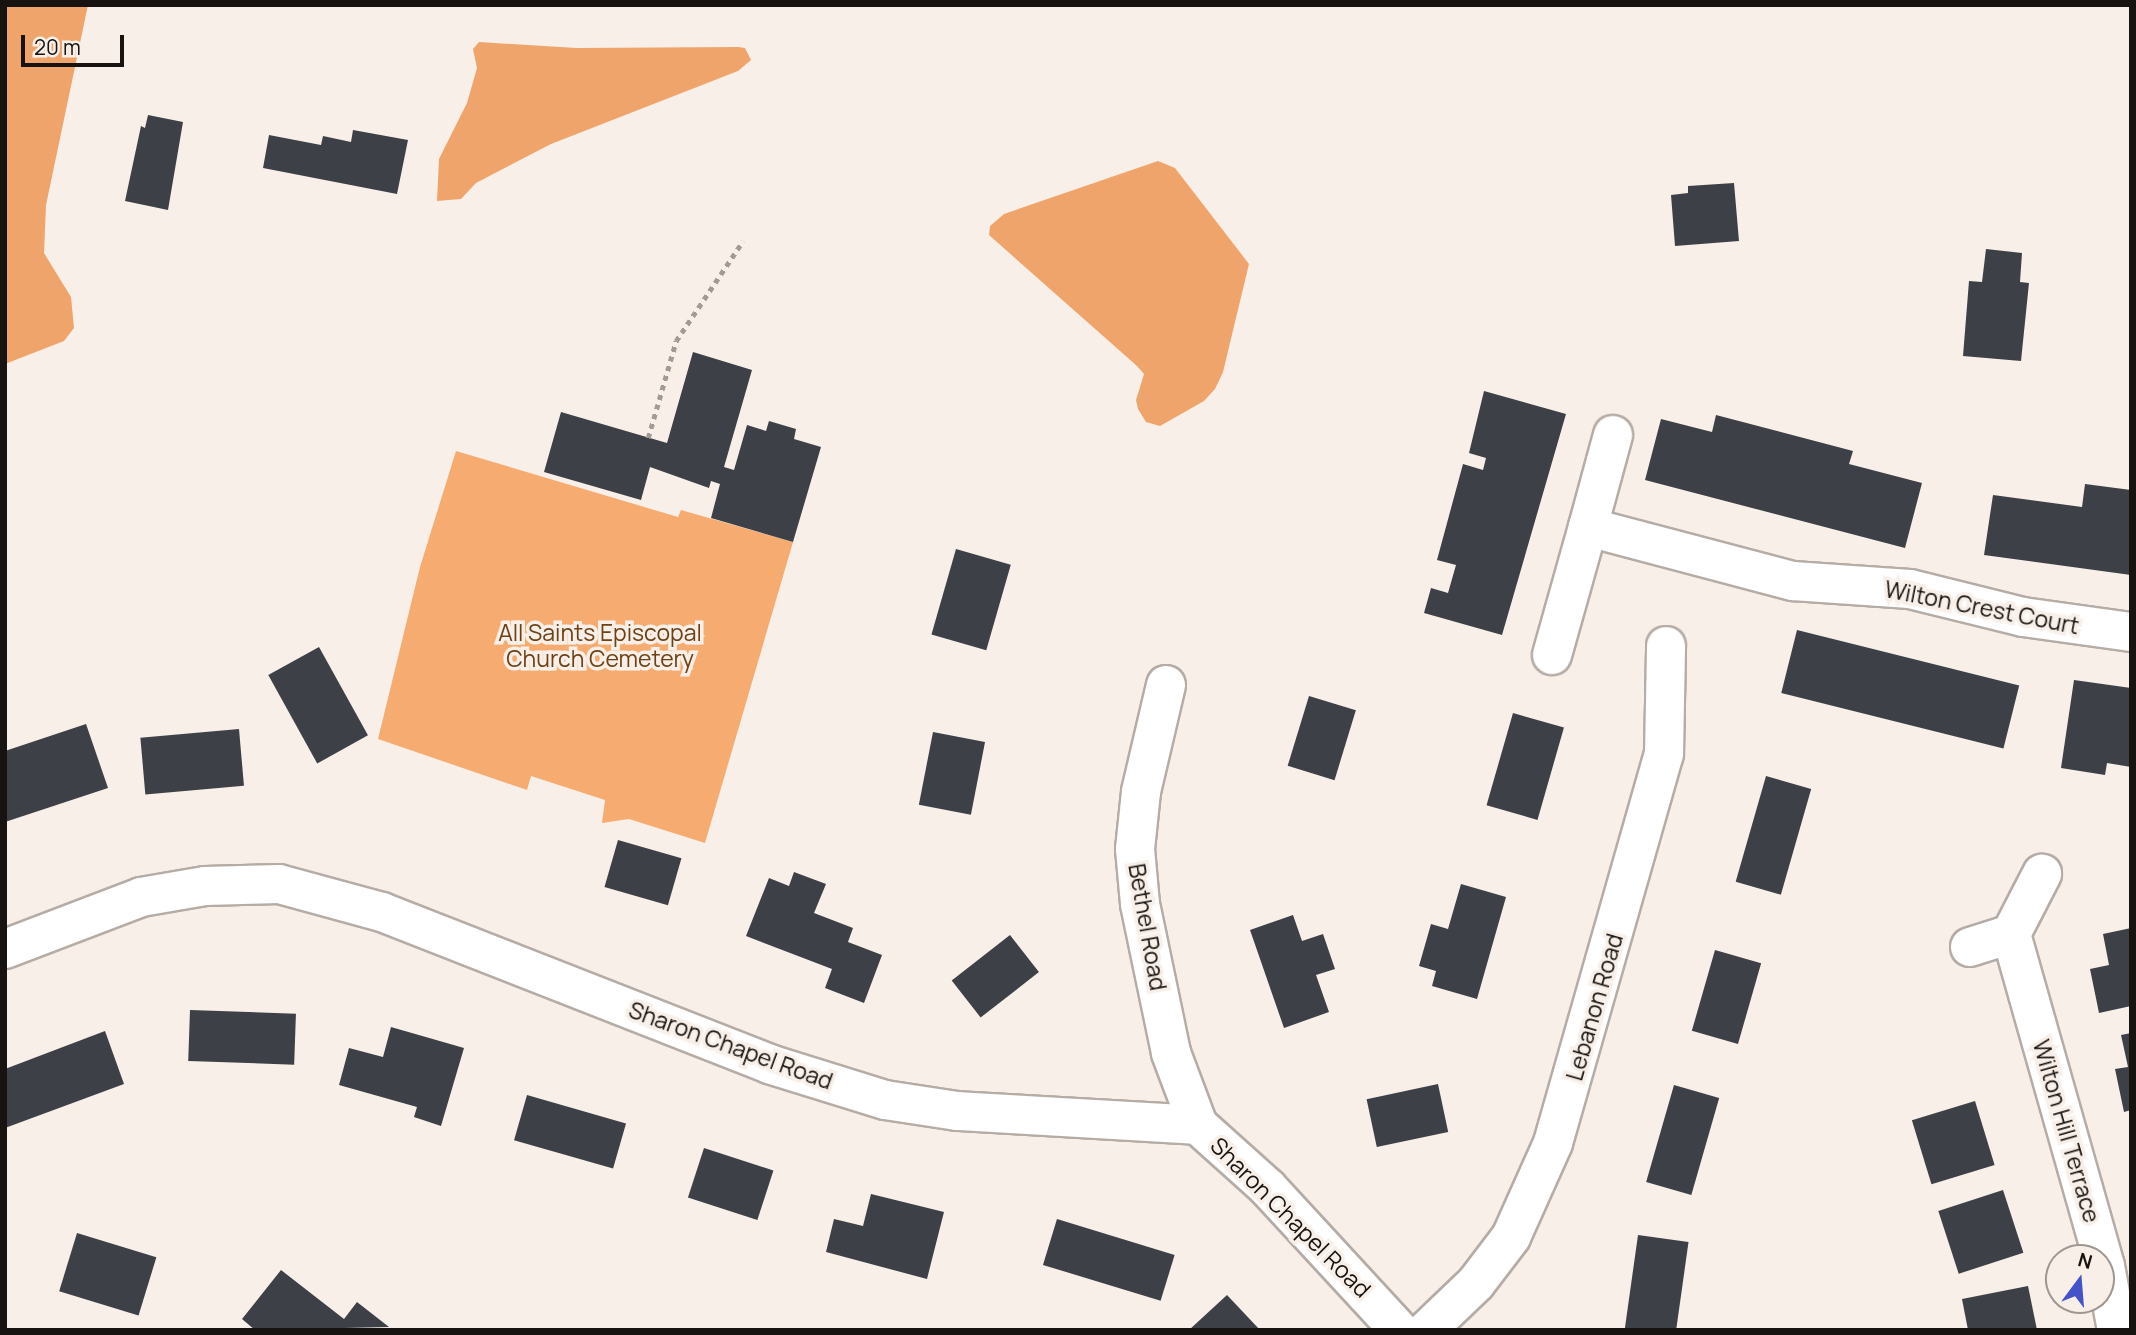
<!DOCTYPE html>
<html>
<head>
<meta charset="utf-8">
<style>
  body { margin:0 }
  #map { position:relative; width:2136px; height:1335px; overflow:hidden; background:#f8efe8; font-family:Manrope,sans-serif }
  div>[style] { position:absolute }
  [style*='--x'] { left:calc(var(--x)*1px); top:calc(var(--y)*1px); width:calc(var(--w)*1px); rotate:calc(var(--a)*1deg) }
  .green>* { inset:0; background:#f6ab71 }
  .forest>* { inset:0; background:#efa46b }
  .building>* { inset:0; background:#3e4048; transform-origin:0 0 }
  .path>* { height:4.5px; margin-top:-2.25px; transform-origin:0; background:repeating-linear-gradient(90deg,#a19b96 0 5px,transparent 0 10px) }
  .roads { filter:drop-shadow(2px 0 #b5aca6) drop-shadow(-2px 0 #b5aca6) drop-shadow(0 2px #b5aca6) drop-shadow(0 -2px #b5aca6) }
  .minor>* { height:38px; margin:-19px; padding:0 19px; transform-origin:19px; border-radius:19px; background:#fff }
  span { translate:-50% -50%; white-space:nowrap; text-align:center; line-height:1.15; -webkit-text-stroke:7px #f8efe8; paint-order:stroke }
  .street-label { font-size:23px; color:#161311 }
  .park-label { font-size:23px; color:#704015 }
  .frame { position:absolute; inset:0; border:7px solid #161311; pointer-events:none }
  .north { position:absolute; left:2045px; top:1244px; width:70px; height:70px; box-sizing:border-box; background:#f8efe8; border:2px solid #9e9792; border-radius:50%; rotate:16deg; font-size:19px; font-weight:700; line-height:28px; text-align:center; color:#161311 }
  .north::after { content:''; display:block; margin:auto; width:24px; height:32px; background:#4454c8; clip-path:polygon(50% 0,100% 100%,50% 72%,0 100%) }
  .scale { position:absolute; left:21px; top:35px; width:103px; height:32px; box-sizing:border-box; border:4px solid #161311; border-top:0; padding-left:9px; font-size:21px; line-height:24px; white-space:nowrap; color:#161311; -webkit-text-stroke:5px #f8efe8; paint-order:stroke }
</style>
</head>
<body>
<div id="map">
  <div class="green">
    <div style="clip-path:polygon(456px 451px,678px 517px,681px 510px,793px 542px,705px 843px,629px 819px,602px 823px,605px 800px,531px 776px,527px 790px,378px 739px,420px 567px)"></div>
  </div>
  <div class="forest">
    <div style="clip-path:polygon(5px 5px,88px 5px,46px 205px,44px 253px,71px 297px,74px 328px,64px 341px,5px 364px)"></div>
    <div style="clip-path:polygon(479px 42px,576px 48px,738px 47px,745px 48px,751px 60px,738px 71px,551px 144px,476px 183px,461px 199px,437px 201px,439px 159px,467px 103px,477px 68px,473px 49px)"></div>
    <div style="clip-path:polygon(1158px 161px,1175px 168px,1249px 264px,1223px 372px,1215px 389px,1204px 401px,1160px 426px,1146px 422px,1138px 409px,1136px 400px,1144px 374px,1137px 366px,989px 235px,990px 226px,1004px 214px)"></div>
  </div>
  <div class="building">
    <div style="clip-path:polygon(148px 115px,183px 122px,168px 210px,125px 201px,141px 126px,145px 128px)"></div>
    <div style="clip-path:polygon(353px 130px,408px 140px,397px 194px,263px 168px,269px 135px,321px 145px,323px 136px,351px 142px)"></div>
    <div style="clip-path:polygon(1734px 183px,1739px 241px,1675px 246px,1671px 195px,1688px 193px,1688px 186px)"></div>
    <div style="clip-path:polygon(1986px 249px,2022px 253px,2020px 282px,2029px 283px,2021px 361px,1963px 356px,1969px 281px,1982px 282px)"></div>
    <div style="clip-path:polygon(693px 352px,752px 370px,724px 467px,734px 470px,747px 425px,766px 431px,769px 421px,796px 429px,794px 439px,821px 447px,793px 542px,711px 518px,720px 484px,711px 481px,709px 488px,650px 467px,641px 500px,544px 472px,561px 412px,667px 443px)"></div>
    <div style="clip-path:polygon(1484px 391px,1566px 414px,1502px 635px,1424px 613px,1431px 588px,1448px 593px,1456px 565px,1437px 560px,1463px 464px,1483px 470px,1486px 458px,1469px 453px)"></div>
    <div style="clip-path:polygon(1716px 415px,1853px 451px,1849px 464px,1922px 483px,1905px 548px,1645px 480px,1661px 419px,1712px 432px)"></div>
    <div style="clip-path:polygon(2085px 484px,2131px 490px,2131px 575px,1984px 555px,1993px 495px,2082px 507px)"></div>
    <div style="left:956px;top:549px;width:57px;height:89px;rotate:16deg"></div>
    <div style="left:1797px;top:630px;width:229px;height:65px;rotate:14deg"></div>
    <div style="left:319px;top:647px;width:101px;height:58px;rotate:61deg"></div>
    <div style="clip-path:polygon(2074px 680px,2131px 688px,2131px 767px,2107px 763px,2105px 775px,2061px 768px)"></div>
    <div style="left:1309px;top:696px;width:49px;height:73px;rotate:17deg"></div>
    <div style="left:1513px;top:713px;width:53px;height:96px;rotate:16deg"></div>
    <div style="clip-path:polygon(86px 724px,108px 788px,5px 822px,5px 751px)"></div>
    <div style="left:239px;top:729px;width:57px;height:99px;rotate:85deg"></div>
    <div style="left:933px;top:732px;width:53px;height:74px;rotate:11deg"></div>
    <div style="left:1766px;top:776px;width:47px;height:110px;rotate:16deg"></div>
    <div style="left:618px;top:840px;width:66px;height:49px;rotate:16deg"></div>
    <div style="clip-path:polygon(794px 872px,826px 884px,814px 913px,853px 928px,848px 942px,882px 955px,864px 1003px,825px 988px,832px 969px,746px 936px,769px 878px,789px 886px)"></div>
    <div style="clip-path:polygon(1461px 884px,1506px 897px,1477px 999px,1432px 986px,1436px 971px,1419px 966px,1431px 924px,1448px 929px)"></div>
    <div style="clip-path:polygon(1293px 915px,1302px 941px,1323px 934px,1335px 969px,1316px 975px,1329px 1012px,1284px 1028px,1250px 930px)"></div>
    <div style="clip-path:polygon(2131px 928px,2131px 1006px,2099px 1013px,2090px 969px,2109px 965px,2103px 934px)"></div>
    <div style="left:1010px;top:935px;width:47px;height:74px;rotate:52deg"></div>
    <div style="left:1715px;top:950px;width:48px;height:84px;rotate:16deg"></div>
    <div style="left:190px;top:1010px;width:106px;height:51px;rotate:2deg"></div>
    <div style="clip-path:polygon(391px 1027px,464px 1048px,441px 1126px,414px 1117px,417px 1107px,339px 1085px,349px 1048px,383px 1057px)"></div>
    <div style="clip-path:polygon(105px 1031px,124px 1084px,5px 1128px,5px 1069px)"></div>
    <div style="clip-path:polygon(2131px 1033px,2131px 1110px,2124px 1112px,2115px 1069px,2128px 1067px,2121px 1035px)"></div>
    <div style="left:1438px;top:1084px;width:49px;height:73px;rotate:78deg"></div>
    <div style="left:1674px;top:1085px;width:47px;height:101px;rotate:16deg"></div>
    <div style="left:527px;top:1095px;width:103px;height:47px;rotate:16deg"></div>
    <div style="left:1975px;top:1101px;width:67px;height:66px;rotate:73deg"></div>
    <div style="left:704px;top:1148px;width:73px;height:52px;rotate:18deg"></div>
    <div style="left:2003px;top:1190px;width:66px;height:68px;rotate:72deg"></div>
    <div style="clip-path:polygon(871px 1194px,944px 1212px,927px 1279px,826px 1252px,834px 1219px,863px 1226px)"></div>
    <div style="left:1057px;top:1219px;width:123px;height:48px;rotate:17deg"></div>
    <div style="left:77px;top:1233px;width:83px;height:61px;rotate:17deg"></div>
    <div style="left:1638px;top:1235px;width:51px;height:96px;rotate:8deg"></div>
    <div style="clip-path:polygon(281px 1270px,344px 1319px,357px 1302px,389px 1327px,255px 1330px,242px 1319px)"></div>
    <div style="clip-path:polygon(2028px 1286px,2037px 1330px,1968px 1330px,1962px 1299px)"></div>
    <div style="clip-path:polygon(1227px 1295px,1260px 1330px,1189px 1330px)"></div>
  </div>
  <div class="path">
    <div style="--x:648;--y:438;--w:101;--a:-73.9"></div>
    <div style="--x:676;--y:341;--w:120;--a:-56.2"></div>
  </div>
  <div class="roads">
    <div class="minor">
      <div style="--x:1613;--y:435;--w:95;--a:105.2"></div>
      <div style="--x:1588;--y:527;--w:212;--a:14.8"></div>
      <div style="--x:1793;--y:581;--w:117;--a:3.9"></div>
      <div style="--x:1910;--y:589;--w:116;--a:13.9"></div>
      <div style="--x:2023;--y:617;--w:109;--a:7.9"></div>
      <div style="--x:1552;--y:655;--w:133;--a:-74.3"></div>
      <div style="--x:1166;--y:685;--w:110;--a:103.2"></div>
      <div style="--x:1141;--y:792;--w:57;--a:96"></div>
      <div style="--x:1135;--y:849;--w:55;--a:84.8"></div>
      <div style="--x:1140;--y:904;--w:152;--a:78.2"></div>
      <div style="--x:1171;--y:1053;--w:77;--a:69.4"></div>
      <div style="--x:2011;--y:934;--w:345;--a:74.2"></div>
      <div style="--x:2105;--y:1266;--w:65;--a:79.4"></div>
      <div style="--x:1970;--y:947;--w:43;--a:-17.6"></div>
      <div style="--x:2011;--y:934;--w:68;--a:-62.7"></div>
      <div style="--x:5;--y:949;--w:146;--a:-20.9"></div>
      <div style="--x:141;--y:897;--w:65;--a:-9.8"></div>
      <div style="--x:205;--y:886;--w:74;--a:-1.5"></div>
      <div style="--x:279;--y:884;--w:107;--a:15.2"></div>
      <div style="--x:382;--y:912;--w:416;--a:21.4"></div>
      <div style="--x:769;--y:1064;--w:121;--a:17.2"></div>
      <div style="--x:885;--y:1100;--w:73;--a:8.7"></div>
      <div style="--x:957;--y:1111;--w:241;--a:3.3"></div>
      <div style="--x:1198;--y:1125;--w:93;--a:41.9"></div>
      <div style="--x:1267;--y:1187;--w:195;--a:47.3"></div>
      <div style="--x:1427;--y:1330;--w:68;--a:-43.8"></div>
      <div style="--x:1476;--y:1283;--w:58;--a:-52.7"></div>
      <div style="--x:1511;--y:1237;--w:103;--a:-65.9"></div>
      <div style="--x:1553;--y:1143;--w:405;--a:-74.1"></div>
      <div style="--x:1664;--y:754;--w:108;--a:-88.9"></div>
    </div>
  </div>
  <div class="street-label">
    <span style="left:1982px;top:607px;rotate:11deg">Wilton Crest Court</span>
    <span style="left:1148px;top:927px;rotate:80deg">Bethel Road</span>
    <span style="left:1594px;top:1007px;rotate:-74deg">Lebanon Road</span>
    <span style="left:731px;top:1045px;rotate:20deg">Sharon Chapel Road</span>
    <span style="left:2067px;top:1131px;rotate:74deg">Wilton Hill Terrace</span>
    <span style="left:1291px;top:1217px;rotate:45deg">Sharon Chapel Road</span>
  </div>
  <div class="park-label">
    <span style="left:600px;top:645px">All Saints Episcopal<br>Church Cemetery</span>
  </div>
  <div class="frame"></div>
  <div class="north">N</div>
  <div class="scale">20 m</div>
</div>
</body>
</html>
